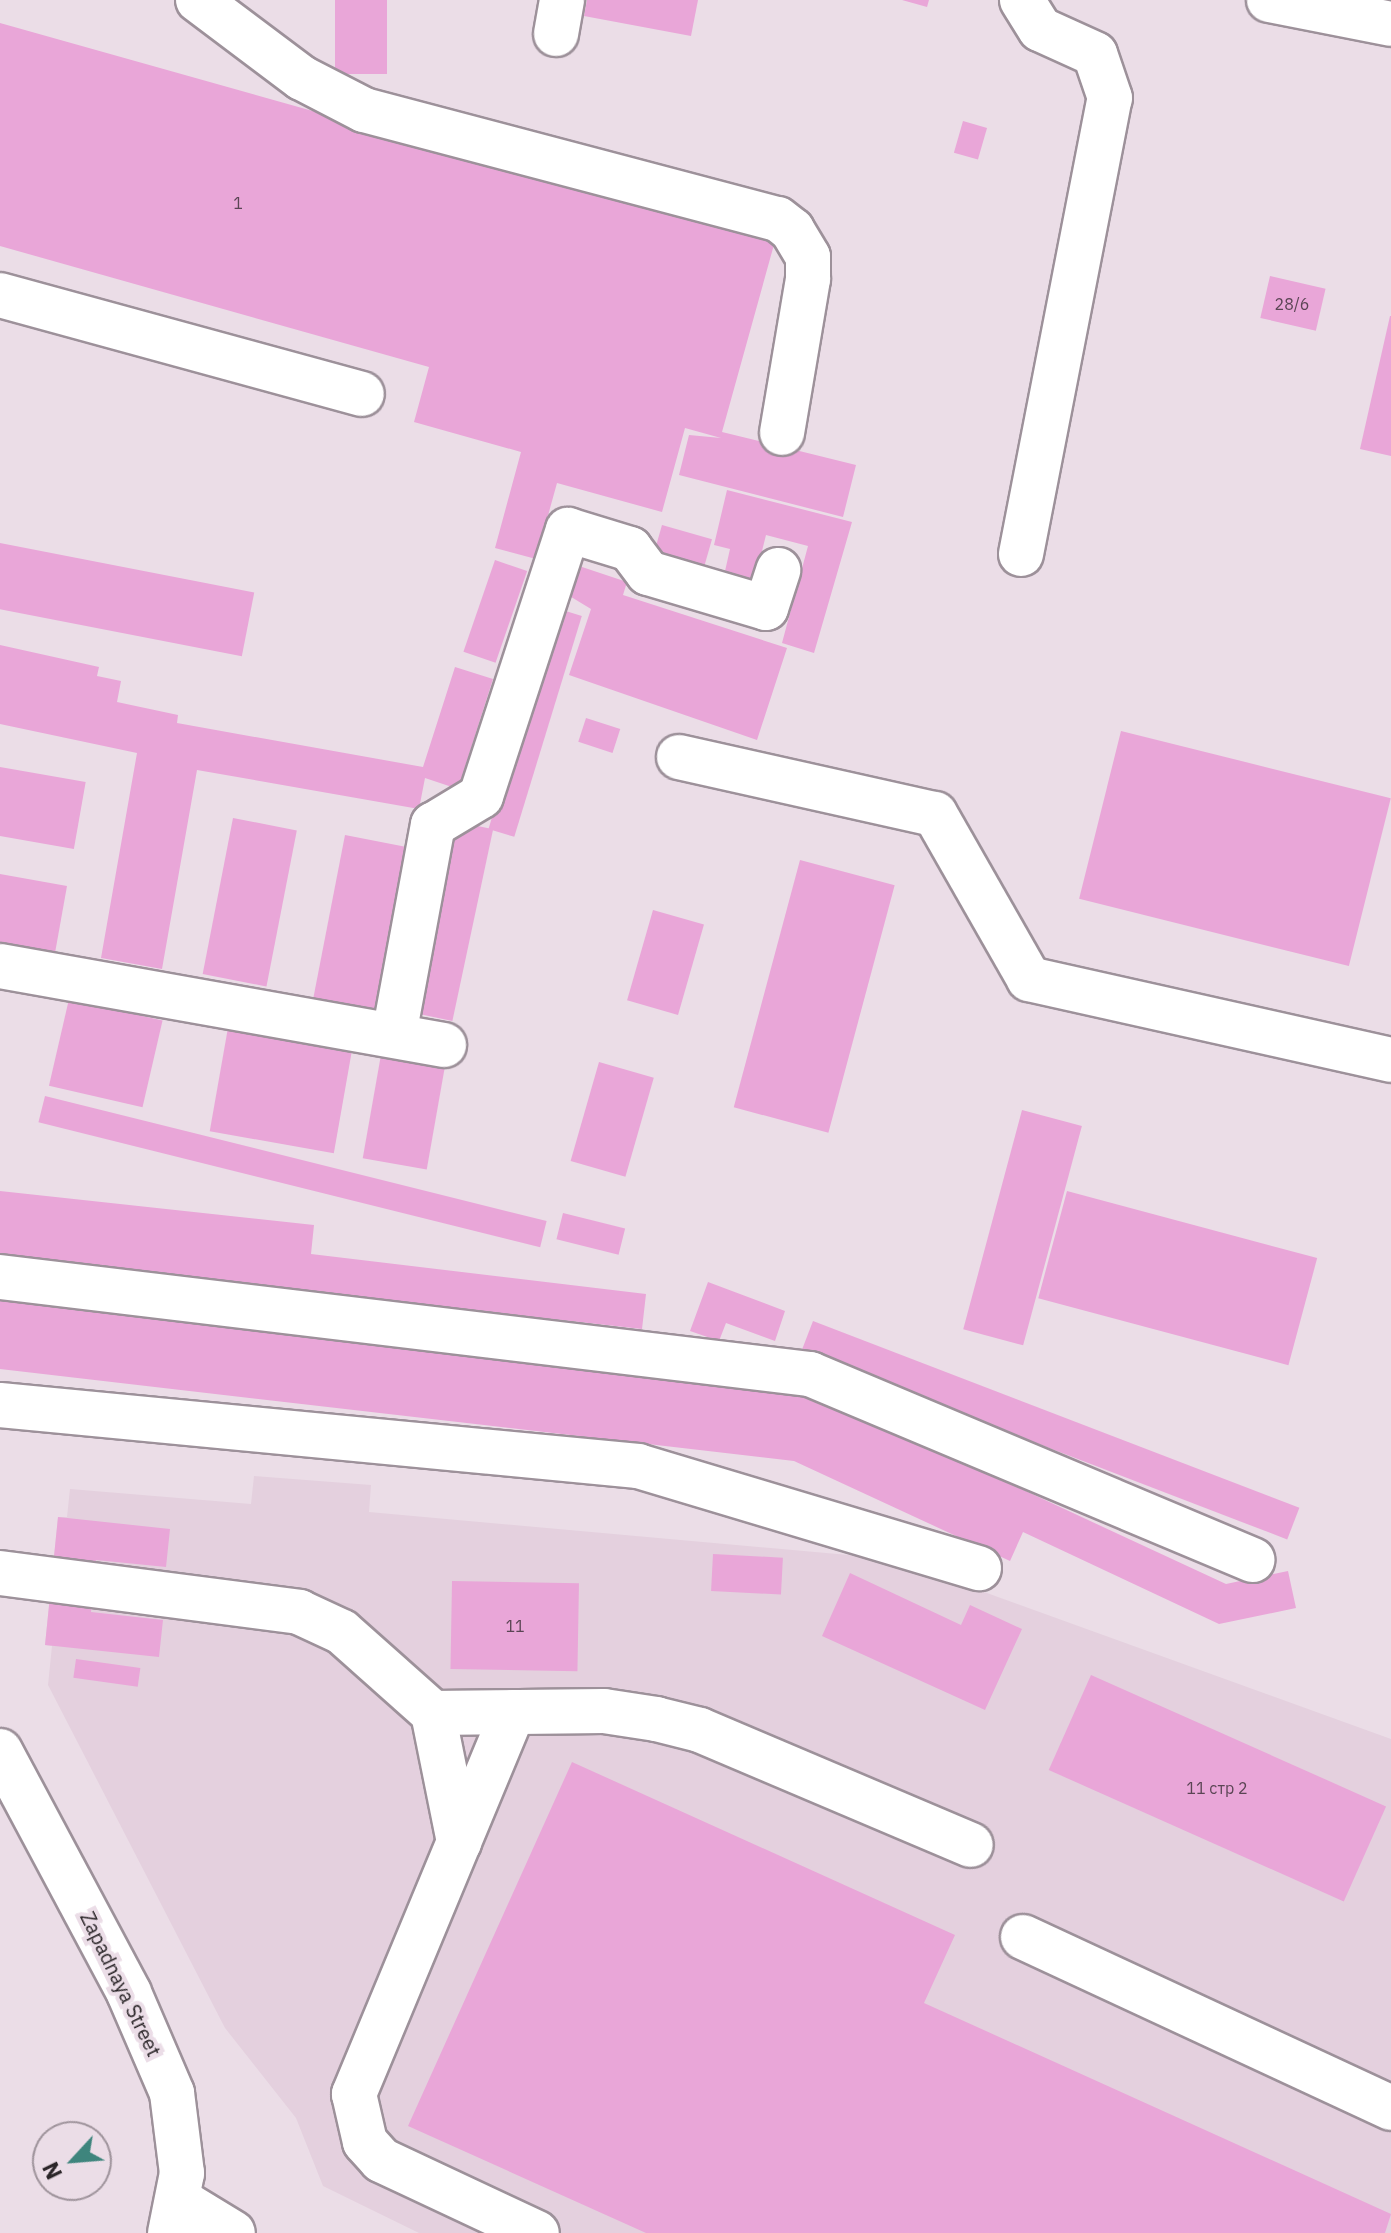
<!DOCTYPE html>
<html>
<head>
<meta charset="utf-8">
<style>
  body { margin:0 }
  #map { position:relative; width:1391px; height:2233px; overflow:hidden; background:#ebdde7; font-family:"IBM Plex Sans",sans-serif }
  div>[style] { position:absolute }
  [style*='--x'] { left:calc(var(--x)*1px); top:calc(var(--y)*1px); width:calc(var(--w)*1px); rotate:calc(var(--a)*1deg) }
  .built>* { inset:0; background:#e4d0de }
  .building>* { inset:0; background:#e9a6d8; transform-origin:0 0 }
  .roads { filter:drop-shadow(2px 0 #9d919a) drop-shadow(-2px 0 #9d919a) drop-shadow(0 2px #9d919a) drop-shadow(0 -2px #9d919a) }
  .minor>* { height:44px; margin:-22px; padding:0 22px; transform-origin:22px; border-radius:22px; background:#fff }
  span { translate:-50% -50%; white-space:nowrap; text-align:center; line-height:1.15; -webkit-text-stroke:8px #ebdde7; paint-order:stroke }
  .number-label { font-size:16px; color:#5a4554 }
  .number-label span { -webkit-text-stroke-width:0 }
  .street-label { font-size:20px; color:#2a2528 }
  .north { position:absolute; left:32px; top:2121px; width:80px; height:80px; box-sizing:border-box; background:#ebdde7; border:2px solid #9e939b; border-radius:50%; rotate:244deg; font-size:22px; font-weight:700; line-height:32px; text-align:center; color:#2a2528 }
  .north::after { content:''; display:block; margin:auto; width:28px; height:36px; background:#3e857d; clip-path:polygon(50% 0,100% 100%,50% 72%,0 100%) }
</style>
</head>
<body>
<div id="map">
  <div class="built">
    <div style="clip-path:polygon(254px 1476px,371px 1485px,369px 1512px,893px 1559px,1391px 1739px,1391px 2233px,419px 2233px,323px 2186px,296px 2118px,225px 2028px,48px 1685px,52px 1646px,45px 1645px,58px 1517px,67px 1517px,70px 1489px,251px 1504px)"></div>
  </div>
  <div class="building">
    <div style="left:335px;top:0;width:52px;height:74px"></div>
    <div style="clip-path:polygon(587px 0,698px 0,691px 36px,584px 16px)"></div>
    <div style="clip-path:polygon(902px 0,929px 0,927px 7px)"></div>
    <div style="clip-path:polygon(0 23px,775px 241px,722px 432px,856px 465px,843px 517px,679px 475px,689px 435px,721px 438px,685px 428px,662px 512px,557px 483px,536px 559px,495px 548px,521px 452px,414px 422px,429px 367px,0 246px)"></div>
    <div style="left:963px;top:121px;width:25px;height:33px;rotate:16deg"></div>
    <div style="left:1270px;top:276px;width:57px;height:43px;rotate:13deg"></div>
    <div style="clip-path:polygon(1390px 316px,1391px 316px,1391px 456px,1360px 449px)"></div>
    <div style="clip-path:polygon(727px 490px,852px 522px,814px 653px,782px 643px,808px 546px,766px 535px,753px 587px,723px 580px,730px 549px,714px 545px)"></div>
    <div style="left:662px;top:525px;width:52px;height:34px;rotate:16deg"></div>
    <div style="left:0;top:543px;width:259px;height:65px;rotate:11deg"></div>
    <div style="left:495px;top:560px;width:34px;height:97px;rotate:19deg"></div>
    <div style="clip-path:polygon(567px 562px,627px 582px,623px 595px,787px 648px,757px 740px,569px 675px,591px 609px,558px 589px)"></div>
    <div style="left:556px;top:608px;width:27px;height:231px;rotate:17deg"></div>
    <div style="clip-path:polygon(0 645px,99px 667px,97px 676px,121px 681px,117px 702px,178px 715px,177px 723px,423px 767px,455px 667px,493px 679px,458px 789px,425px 778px,419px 809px,197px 770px,162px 969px,101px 958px,137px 753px,0 724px)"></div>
    <div style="left:586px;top:718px;width:36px;height:25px;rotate:18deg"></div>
    <div style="left:1121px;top:731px;width:278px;height:173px;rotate:14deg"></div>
    <div style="left:0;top:767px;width:87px;height:68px;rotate:10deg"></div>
    <div style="left:233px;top:818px;width:65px;height:159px;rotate:11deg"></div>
    <div style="left:454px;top:821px;width:40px;height:196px;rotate:12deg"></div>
    <div style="left:345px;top:835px;width:64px;height:170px;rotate:11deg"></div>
    <div style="left:800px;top:860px;width:98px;height:256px;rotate:15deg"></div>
    <div style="clip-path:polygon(0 874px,67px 886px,55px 953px,0 943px)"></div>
    <div style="left:653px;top:910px;width:53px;height:94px;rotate:16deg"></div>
    <div style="left:69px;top:999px;width:96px;height:89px;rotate:13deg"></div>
    <div style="left:229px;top:1022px;width:126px;height:111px;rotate:10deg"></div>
    <div style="left:382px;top:1049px;width:65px;height:111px;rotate:10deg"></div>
    <div style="left:599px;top:1062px;width:57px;height:103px;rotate:16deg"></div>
    <div style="left:45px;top:1096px;width:517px;height:27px;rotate:14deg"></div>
    <div style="left:1022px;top:1110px;width:62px;height:227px;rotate:15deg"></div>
    <div style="clip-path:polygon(0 1191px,314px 1225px,311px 1254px,646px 1294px,642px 1329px,0 1257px)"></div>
    <div style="left:1067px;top:1191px;width:259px;height:111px;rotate:15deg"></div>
    <div style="left:563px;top:1213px;width:64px;height:27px;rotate:14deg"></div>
    <div style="clip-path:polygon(708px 1282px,785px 1311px,775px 1341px,726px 1323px,719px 1341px,690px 1331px)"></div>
    <div style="clip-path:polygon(0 1298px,812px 1392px,1226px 1584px,1288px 1571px,1296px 1608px,1219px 1624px,1023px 1532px,1010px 1561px,794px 1461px,0 1369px)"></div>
    <div style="left:813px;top:1321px;width:521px;height:34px;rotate:21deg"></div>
    <div style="clip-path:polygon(58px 1517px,170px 1529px,166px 1567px,96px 1560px,91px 1612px,163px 1620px,159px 1657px,45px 1645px)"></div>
    <div style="left:713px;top:1554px;width:70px;height:37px;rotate:3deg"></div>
    <div style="clip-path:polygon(850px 1573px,961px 1625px,970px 1605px,1022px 1629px,985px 1710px,822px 1636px)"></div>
    <div style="left:452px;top:1581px;width:127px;height:88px;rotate:1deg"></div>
    <div style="left:76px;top:1659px;width:65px;height:19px;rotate:8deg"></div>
    <div style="left:1091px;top:1675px;width:323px;height:104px;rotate:24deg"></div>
    <div style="clip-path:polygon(572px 1762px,955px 1935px,924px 2003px,1391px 2214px,1385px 2233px,646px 2233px,408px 2126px)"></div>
  </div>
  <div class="roads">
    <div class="minor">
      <div style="--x:198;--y:0;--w:130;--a:36.9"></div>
      <div style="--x:302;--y:78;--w:70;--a:27.3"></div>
      <div style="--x:364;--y:110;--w:428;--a:14.8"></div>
      <div style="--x:778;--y:219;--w:18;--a:38"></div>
      <div style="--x:792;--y:230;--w:31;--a:59"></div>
      <div style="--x:808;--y:257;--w:22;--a:90"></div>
      <div style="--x:808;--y:279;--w:156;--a:99.6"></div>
      <div style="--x:1269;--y:0;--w:124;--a:11.1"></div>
      <div style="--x:556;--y:34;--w:35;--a:-80"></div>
      <div style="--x:0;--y:295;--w:375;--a:15.3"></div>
      <div style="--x:1021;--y:554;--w:465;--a:-79"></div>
      <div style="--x:1110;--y:98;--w:46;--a:-108.8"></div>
      <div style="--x:1095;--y:54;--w:60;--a:-155.6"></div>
      <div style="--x:1040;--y:29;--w:34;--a:-122"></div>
      <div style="--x:679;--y:757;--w:262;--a:12.6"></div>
      <div style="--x:935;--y:814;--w:190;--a:60.3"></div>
      <div style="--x:1029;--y:979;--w:371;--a:12.6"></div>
      <div style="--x:0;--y:966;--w:451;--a:10.1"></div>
      <div style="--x:394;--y:1035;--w:214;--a:-79.5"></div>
      <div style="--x:433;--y:825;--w:56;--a:-31.1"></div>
      <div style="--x:481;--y:796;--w:280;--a:-71.9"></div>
      <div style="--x:568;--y:530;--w:65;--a:17"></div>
      <div style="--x:630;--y:549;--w:30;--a:53"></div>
      <div style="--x:648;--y:573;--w:123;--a:16.5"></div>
      <div style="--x:766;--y:608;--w:40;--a:-72"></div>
      <div style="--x:0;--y:1277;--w:816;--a:6.83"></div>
      <div style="--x:810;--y:1374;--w:480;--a:22.8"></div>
      <div style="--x:0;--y:1405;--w:641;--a:5.46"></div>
      <div style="--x:638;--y:1466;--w:356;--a:16.7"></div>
      <div style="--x:0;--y:1573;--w:302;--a:7.4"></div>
      <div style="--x:299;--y:1612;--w:47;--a:24.9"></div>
      <div style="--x:342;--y:1632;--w:122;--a:41.7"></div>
      <div style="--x:433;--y:1713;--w:171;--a:-0.7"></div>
      <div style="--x:604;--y:1711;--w:53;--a:8.7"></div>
      <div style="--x:656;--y:1719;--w:45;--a:14"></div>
      <div style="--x:700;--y:1730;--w:294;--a:23"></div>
      <div style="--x:513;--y:1712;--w:414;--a:112.6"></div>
      <div style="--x:354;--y:2094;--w:49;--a:77.1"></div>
      <div style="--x:365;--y:2142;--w:24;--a:48"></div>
      <div style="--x:381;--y:2160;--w:172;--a:25.1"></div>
      <div style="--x:433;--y:1713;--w:132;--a:78.6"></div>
      <div style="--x:0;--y:1751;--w:274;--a:61.9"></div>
      <div style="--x:129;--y:1993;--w:109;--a:66.7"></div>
      <div style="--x:172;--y:2093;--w:81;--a:82.9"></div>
      <div style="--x:182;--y:2173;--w:61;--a:101.3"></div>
      <div style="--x:1023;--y:1937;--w:406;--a:24.9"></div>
      <div style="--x:179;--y:2200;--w:63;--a:31.4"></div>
    </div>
  </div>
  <div class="number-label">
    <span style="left:238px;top:203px">1</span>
    <span style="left:1292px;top:304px">28/6</span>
    <span style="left:515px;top:1626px">11</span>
    <span style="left:1217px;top:1788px">11 стр 2</span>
  </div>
  <div class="street-label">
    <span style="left:121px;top:1984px;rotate:64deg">Zapadnaya Street</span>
  </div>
  <div class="north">N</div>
</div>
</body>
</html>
